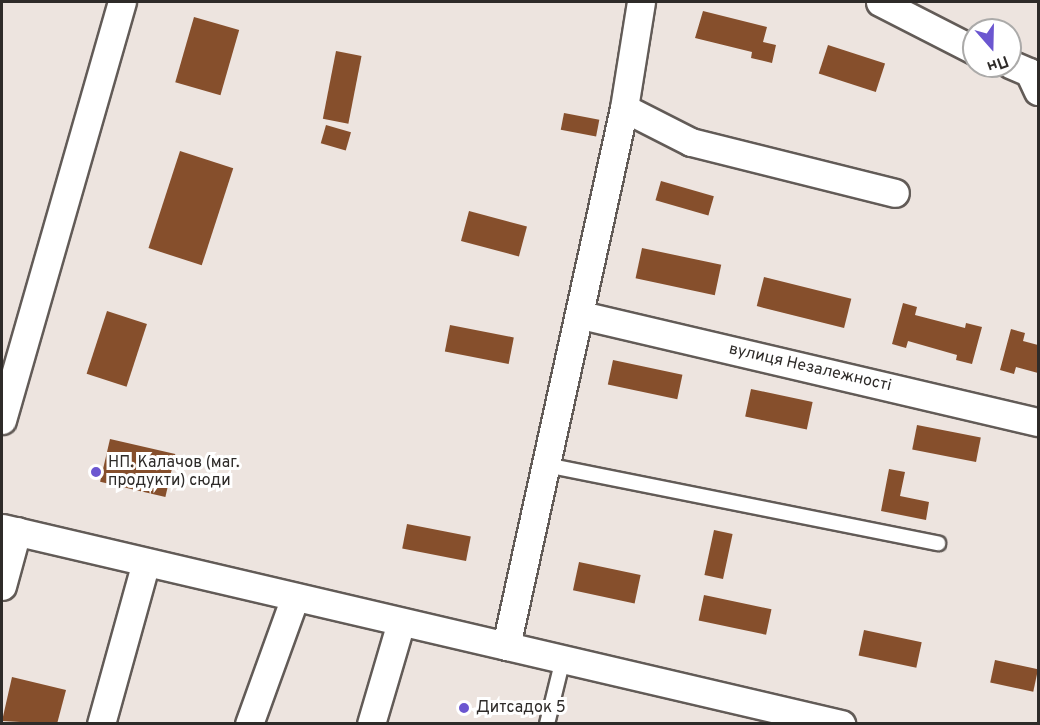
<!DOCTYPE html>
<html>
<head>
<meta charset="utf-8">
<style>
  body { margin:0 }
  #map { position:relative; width:1040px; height:725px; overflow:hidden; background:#ede4df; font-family:Overpass,sans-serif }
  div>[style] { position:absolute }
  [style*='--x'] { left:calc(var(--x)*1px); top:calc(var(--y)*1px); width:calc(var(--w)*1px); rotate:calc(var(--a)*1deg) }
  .building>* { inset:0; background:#864f2c; transform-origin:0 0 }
  .roads { filter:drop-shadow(2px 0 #625b57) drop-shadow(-2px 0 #625b57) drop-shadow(0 2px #625b57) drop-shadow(0 -2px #625b57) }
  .lane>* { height:14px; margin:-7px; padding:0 7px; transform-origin:7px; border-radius:7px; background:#fff }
  .street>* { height:27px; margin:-13.5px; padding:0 13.5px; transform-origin:13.5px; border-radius:13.5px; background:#fff }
  .dots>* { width:16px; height:16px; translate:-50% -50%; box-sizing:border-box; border:3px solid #fff; border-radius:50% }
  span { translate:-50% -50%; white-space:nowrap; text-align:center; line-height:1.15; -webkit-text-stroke:6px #fff; paint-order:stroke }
  .street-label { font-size:16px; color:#2e2b29 }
  .poi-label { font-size:16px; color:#2e2b29 }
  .left { translate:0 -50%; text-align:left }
  .frame { position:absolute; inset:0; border:3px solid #2e2b29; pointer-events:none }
  .north { position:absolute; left:962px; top:18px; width:60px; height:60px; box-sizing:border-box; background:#fff; border:2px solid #abaaa9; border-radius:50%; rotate:160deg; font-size:16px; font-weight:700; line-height:24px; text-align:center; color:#2e2b29 }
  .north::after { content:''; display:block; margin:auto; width:21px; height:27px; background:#6b56d0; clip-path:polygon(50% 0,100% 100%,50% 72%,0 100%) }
</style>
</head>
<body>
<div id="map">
  <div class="building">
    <div style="clip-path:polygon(703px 11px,767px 27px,763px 42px,776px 45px,772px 63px,751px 58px,752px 52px,695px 38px)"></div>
    <div style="left:194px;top:17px;width:47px;height:68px;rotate:16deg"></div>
    <div style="left:828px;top:45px;width:60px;height:30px;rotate:18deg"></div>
    <div style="left:336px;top:51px;width:26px;height:69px;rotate:11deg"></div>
    <div style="left:564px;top:113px;width:36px;height:17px;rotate:11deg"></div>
    <div style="left:326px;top:125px;width:26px;height:19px;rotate:16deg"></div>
    <div style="left:180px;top:151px;width:56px;height:102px;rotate:18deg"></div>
    <div style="left:661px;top:181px;width:55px;height:20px;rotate:16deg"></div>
    <div style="left:469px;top:211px;width:60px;height:31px;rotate:15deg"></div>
    <div style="left:642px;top:248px;width:81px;height:31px;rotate:12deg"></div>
    <div style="left:764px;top:277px;width:90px;height:30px;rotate:14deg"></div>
    <div style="clip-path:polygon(903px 303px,917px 307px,915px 315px,965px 328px,966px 323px,982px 327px,972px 364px,956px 360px,957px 355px,908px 341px,906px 348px,892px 344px)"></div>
    <div style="left:107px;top:311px;width:42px;height:66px;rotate:18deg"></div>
    <div style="left:450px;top:325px;width:65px;height:27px;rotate:11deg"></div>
    <div style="clip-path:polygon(1011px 329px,1025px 333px,1023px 341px,1038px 345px,1038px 373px,1016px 367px,1014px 374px,1000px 370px)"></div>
    <div style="left:613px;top:360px;width:71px;height:25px;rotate:12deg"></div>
    <div style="left:751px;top:389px;width:63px;height:28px;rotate:12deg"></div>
    <div style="left:917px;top:425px;width:65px;height:25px;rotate:11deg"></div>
    <div style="left:110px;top:439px;width:67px;height:44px;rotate:13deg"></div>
    <div style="clip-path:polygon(889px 469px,905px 472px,900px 496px,929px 502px,926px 520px,881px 511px)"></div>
    <div style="left:407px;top:524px;width:65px;height:25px;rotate:11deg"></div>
    <div style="left:714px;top:530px;width:19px;height:46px;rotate:12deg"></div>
    <div style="left:579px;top:562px;width:63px;height:29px;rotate:12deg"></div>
    <div style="left:704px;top:595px;width:69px;height:26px;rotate:12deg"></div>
    <div style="left:864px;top:630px;width:59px;height:26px;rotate:12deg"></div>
    <div style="left:995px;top:660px;width:44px;height:23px;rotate:12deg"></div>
    <div style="clip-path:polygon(12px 677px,66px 690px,57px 724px,2px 721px)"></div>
  </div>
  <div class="roads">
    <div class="lane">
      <div style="--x:546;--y:465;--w:400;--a:11.3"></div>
      <div style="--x:547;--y:724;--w:67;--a:-76.2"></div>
    </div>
    <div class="street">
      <div style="--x:880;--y:2;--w:106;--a:27.1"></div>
      <div style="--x:1010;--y:64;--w:21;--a:23"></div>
      <div style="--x:1029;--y:72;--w:21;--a:65"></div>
      <div style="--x:624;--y:108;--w:75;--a:26.9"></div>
      <div style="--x:691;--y:142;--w:210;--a:14"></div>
      <div style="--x:581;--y:315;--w:469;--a:13.2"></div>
      <div style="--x:2;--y:420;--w:435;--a:-74"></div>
      <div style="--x:2;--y:528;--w:862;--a:13.15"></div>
      <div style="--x:2;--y:586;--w:57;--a:-74.7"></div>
      <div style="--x:506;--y:646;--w:551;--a:-77.63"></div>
      <div style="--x:624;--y:108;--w:107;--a:-80.9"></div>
      <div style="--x:101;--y:724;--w:168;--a:-74.5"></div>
      <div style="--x:249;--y:724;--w:135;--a:-70.1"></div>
      <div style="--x:371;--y:724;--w:106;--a:-73.6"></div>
    </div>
  </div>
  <div class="dots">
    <div style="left:96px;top:472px;background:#6b56d0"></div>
    <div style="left:464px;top:708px;background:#6b56d0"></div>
  </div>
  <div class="street-label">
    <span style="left:810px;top:368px;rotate:13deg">вулиця Незалежності</span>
  </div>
  <div class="poi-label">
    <span class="left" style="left:108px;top:472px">НП. Калачов (маг.<br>продукти) сюди</span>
    <span class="left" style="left:476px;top:708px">Дитсадок 5</span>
  </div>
  <div class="frame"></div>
  <div class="north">Пн</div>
</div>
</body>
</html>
